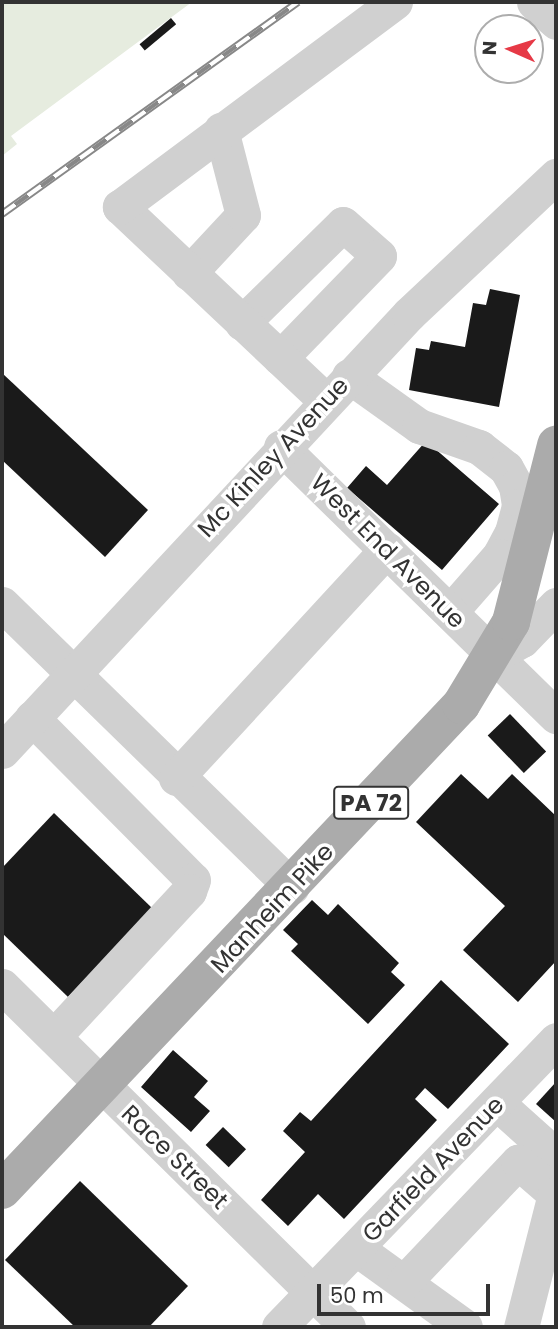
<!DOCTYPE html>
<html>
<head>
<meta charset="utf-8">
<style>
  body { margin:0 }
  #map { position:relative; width:558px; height:1329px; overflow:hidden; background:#fff; font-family:Poppins,sans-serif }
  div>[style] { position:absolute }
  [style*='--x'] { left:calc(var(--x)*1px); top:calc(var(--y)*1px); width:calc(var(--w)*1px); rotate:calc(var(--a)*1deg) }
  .green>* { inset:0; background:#e6ecdf }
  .building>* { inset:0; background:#1a1a1a; transform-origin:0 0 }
  .minor>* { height:35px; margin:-17.5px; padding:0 17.5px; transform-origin:17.5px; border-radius:17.5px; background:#d0d0d0 }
  .major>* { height:38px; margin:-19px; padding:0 19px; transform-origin:19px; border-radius:19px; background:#ababab }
  .rail>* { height:8px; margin-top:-4px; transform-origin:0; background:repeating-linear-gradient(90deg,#fff 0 16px,#888 0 32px); box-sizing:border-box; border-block:2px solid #888 }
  span { translate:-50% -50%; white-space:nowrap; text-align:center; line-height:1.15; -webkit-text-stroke:7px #fff; paint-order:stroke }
  .shield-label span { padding:2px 5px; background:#fff; border:2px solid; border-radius:5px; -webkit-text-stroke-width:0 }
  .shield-label { font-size:23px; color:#333; font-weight:700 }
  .street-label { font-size:24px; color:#333 }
  .frame { position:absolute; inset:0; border:4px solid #333; pointer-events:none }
  .north { position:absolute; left:474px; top:14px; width:70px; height:70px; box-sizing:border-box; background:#fff; border:2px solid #adadad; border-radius:50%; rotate:273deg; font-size:19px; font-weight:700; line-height:28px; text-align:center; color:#333 }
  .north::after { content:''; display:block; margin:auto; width:24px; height:32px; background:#e63946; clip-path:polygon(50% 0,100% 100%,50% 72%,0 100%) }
  .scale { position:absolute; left:317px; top:1284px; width:173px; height:32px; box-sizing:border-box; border:4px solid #333; border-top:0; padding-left:9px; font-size:21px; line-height:24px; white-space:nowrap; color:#333; -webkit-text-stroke:5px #fff; paint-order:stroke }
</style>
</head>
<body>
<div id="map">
  <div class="green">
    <div style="clip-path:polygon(2px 2px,192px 2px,11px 136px,17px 144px,2px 156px)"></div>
  </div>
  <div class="building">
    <div style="left:171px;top:18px;width:8px;height:41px;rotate:50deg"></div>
    <div style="clip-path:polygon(490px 289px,520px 295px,499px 407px,409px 390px,416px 348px,429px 350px,431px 341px,465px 347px,473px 303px,486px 305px)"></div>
    <div style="clip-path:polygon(2px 373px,148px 510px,105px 557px,2px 460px)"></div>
    <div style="clip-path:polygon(426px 441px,499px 504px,442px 570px,347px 488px,366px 466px,387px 485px)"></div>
    <div style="left:510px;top:714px;width:52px;height:31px;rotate:46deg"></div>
    <div style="clip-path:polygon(461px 774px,488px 799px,512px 774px,556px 816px,556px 961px,518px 1002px,463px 950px,505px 906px,416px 822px)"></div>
    <div style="clip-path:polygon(54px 813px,153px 909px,68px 997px,2px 933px,2px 868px)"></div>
    <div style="clip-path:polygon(312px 900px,328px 915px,338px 904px,399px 963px,391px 972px,405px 985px,368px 1024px,291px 951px,298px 944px,283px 930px)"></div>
    <div style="clip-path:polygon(441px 980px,509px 1044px,448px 1109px,425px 1088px,415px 1099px,437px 1120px,344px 1219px,318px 1194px,288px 1226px,261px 1200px,305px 1152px,283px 1131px,300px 1112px,311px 1121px)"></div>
    <div style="clip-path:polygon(173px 1050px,208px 1081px,194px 1097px,210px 1111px,191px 1132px,141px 1087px)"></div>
    <div style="clip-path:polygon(556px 1082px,556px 1122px,536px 1104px)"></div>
    <div style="left:223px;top:1127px;width:32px;height:25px;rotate:44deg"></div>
    <div style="clip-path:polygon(80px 1181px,188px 1286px,149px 1327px,75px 1327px,5px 1260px)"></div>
  </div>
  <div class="minor">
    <div style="--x:534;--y:2;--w:30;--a:42"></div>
    <div style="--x:189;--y:273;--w:79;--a:-47"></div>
    <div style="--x:243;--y:215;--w:88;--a:-104.5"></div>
    <div style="--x:242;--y:323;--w:141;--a:-44.4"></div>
    <div style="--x:343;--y:224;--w:48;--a:41.6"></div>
    <div style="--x:379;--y:256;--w:142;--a:134.1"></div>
    <div style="--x:349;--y:376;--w:86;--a:35.5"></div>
    <div style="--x:419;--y:426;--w:64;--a:19.3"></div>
    <div style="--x:479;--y:447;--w:34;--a:38"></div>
    <div style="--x:506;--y:468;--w:21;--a:61"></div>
    <div style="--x:516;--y:486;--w:20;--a:81"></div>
    <div style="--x:519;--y:506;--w:27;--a:105"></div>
    <div style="--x:512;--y:532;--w:27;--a:118"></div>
    <div style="--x:499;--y:556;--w:74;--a:131.2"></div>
    <div style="--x:325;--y:400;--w:282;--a:-136.7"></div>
    <div style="--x:120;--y:207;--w:343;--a:-36.7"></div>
    <div style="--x:281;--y:447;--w:385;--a:44.4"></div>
    <div style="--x:2;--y:604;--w:405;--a:44.3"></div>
    <div style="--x:493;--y:656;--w:33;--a:-29"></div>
    <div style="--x:522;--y:640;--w:49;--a:-45.8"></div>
    <div style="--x:32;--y:718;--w:228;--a:45.2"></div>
    <div style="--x:193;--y:880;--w:12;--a:110"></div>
    <div style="--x:189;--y:891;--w:195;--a:132.9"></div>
    <div style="--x:2;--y:751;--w:597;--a:-47.04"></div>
    <div style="--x:409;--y:314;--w:202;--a:-43.2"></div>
    <div style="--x:176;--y:778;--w:311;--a:-47.3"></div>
    <div style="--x:2;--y:986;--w:486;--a:44.6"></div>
    <div style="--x:497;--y:1103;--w:79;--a:41.9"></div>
    <div style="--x:357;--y:1249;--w:133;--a:35.8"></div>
    <div style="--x:404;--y:1282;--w:166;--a:-46.5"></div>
    <div style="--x:518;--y:1162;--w:49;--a:40.9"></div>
    <div style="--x:555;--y:1194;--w:137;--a:104.3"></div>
    <div style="--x:279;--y:1327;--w:399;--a:-46"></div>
  </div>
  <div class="major">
    <div style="--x:2;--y:1190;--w:668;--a:-46.58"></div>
    <div style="--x:461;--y:705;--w:97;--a:-58.9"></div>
    <div style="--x:511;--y:622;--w:183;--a:-75.7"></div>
  </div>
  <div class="rail">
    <div style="--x:2;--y:214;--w:364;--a:-35.6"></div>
  </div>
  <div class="shield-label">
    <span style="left:371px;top:803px">PA 72</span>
  </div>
  <div class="street-label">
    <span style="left:273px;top:457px;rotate:-47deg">Mc Kinley Avenue</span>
    <span style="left:388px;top:551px;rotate:45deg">West End Avenue</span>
    <span style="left:272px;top:908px;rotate:-47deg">Manheim Pike</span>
    <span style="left:175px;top:1157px;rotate:44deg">Race Street</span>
    <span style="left:433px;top:1169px;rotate:-46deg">Garfield Avenue</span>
  </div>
  <div class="frame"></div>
  <div class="north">N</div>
  <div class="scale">50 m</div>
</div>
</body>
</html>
